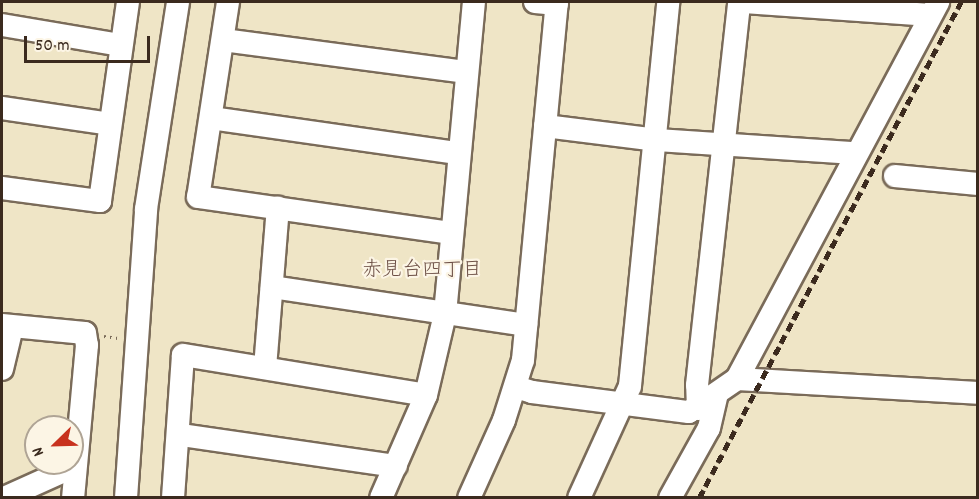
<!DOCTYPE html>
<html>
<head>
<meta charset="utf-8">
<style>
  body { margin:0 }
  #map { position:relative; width:979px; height:499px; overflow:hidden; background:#efe5c6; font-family:Dekko,"Klee One",sans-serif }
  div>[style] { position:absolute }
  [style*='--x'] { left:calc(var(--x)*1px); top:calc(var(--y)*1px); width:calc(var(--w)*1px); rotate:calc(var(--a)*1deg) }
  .path>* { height:3px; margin-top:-1.5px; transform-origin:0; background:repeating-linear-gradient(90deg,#7a6b59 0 1.5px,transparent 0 6px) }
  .roads { filter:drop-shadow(2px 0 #7a6b59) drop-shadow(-2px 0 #7a6b59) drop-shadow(0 2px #7a6b59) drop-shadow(0 -2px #7a6b59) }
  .minor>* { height:22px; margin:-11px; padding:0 11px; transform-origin:11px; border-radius:11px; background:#fff }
  .rail>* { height:4.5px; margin-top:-2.25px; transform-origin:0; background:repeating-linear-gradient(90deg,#3b2a1e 0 9px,transparent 0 13.5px) }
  span { translate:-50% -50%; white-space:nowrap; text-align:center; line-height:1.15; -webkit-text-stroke:4.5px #fcf5e5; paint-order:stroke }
  .neighbourhood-label { font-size:20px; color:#6d5046 }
  .frame { position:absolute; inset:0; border:3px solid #3b2a1e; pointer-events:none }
  .north { position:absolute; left:24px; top:415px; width:60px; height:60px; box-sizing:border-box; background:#fcf5e5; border:2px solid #afa495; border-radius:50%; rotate:247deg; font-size:16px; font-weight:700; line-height:24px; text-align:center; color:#3b2a1e }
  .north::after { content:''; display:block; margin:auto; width:21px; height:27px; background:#c8321e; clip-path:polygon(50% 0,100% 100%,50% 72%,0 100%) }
  .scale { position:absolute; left:24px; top:36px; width:126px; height:27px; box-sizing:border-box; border:3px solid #3b2a1e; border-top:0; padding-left:8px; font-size:18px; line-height:21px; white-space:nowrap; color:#3b2a1e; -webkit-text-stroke:4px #fcf5e5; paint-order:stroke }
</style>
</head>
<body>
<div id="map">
  <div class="path">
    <div style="--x:104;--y:336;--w:14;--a:8"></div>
  </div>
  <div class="roads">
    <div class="minor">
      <div style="--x:228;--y:2;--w:197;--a:98.7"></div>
      <div style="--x:198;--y:197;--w:256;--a:8.1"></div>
      <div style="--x:535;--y:2;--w:22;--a:5"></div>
      <div style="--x:744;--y:2;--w:187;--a:4"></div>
      <div style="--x:2;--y:25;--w:120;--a:9.6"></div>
      <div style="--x:223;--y:40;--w:246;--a:7.5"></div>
      <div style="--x:2;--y:108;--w:109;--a:8.4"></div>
      <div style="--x:211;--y:118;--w:249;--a:8.1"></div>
      <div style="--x:545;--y:126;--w:113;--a:7.1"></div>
      <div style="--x:657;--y:140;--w:198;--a:3.8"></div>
      <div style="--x:895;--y:176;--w:83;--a:5.5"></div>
      <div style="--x:2;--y:188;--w:99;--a:7.6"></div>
      <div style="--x:100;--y:201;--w:201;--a:-82"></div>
      <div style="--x:272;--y:287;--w:257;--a:8.5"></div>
      <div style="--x:2;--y:325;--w:83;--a:5.5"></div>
      <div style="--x:85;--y:333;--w:12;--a:81"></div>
      <div style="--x:87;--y:345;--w:154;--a:95.2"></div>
      <div style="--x:265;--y:368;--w:161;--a:-85.4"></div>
      <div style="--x:2;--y:369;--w:43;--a:-76.6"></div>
      <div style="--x:737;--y:379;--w:241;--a:3.3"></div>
      <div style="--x:516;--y:387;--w:17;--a:17"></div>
      <div style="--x:532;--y:392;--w:158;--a:7.3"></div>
      <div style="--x:689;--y:412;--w:58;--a:-34.5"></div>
      <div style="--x:737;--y:379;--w:427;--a:-61.9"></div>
      <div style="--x:698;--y:409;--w:24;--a:-92"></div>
      <div style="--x:697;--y:385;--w:385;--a:-83.7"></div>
      <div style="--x:181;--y:435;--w:217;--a:8.2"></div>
      <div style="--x:4;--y:498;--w:78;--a:-24.3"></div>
      <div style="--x:126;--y:498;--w:290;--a:-86"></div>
      <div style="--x:146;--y:209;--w:209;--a:-81.2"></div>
      <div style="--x:173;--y:498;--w:143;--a:-86"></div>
      <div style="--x:183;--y:355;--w:246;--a:9.3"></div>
      <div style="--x:381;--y:498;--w:112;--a:-66.4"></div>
      <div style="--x:426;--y:395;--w:83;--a:-76.8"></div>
      <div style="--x:445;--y:314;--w:313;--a:-84.7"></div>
      <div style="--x:469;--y:498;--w:85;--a:-65.8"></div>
      <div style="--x:504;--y:420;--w:63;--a:-72.4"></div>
      <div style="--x:523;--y:360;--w:360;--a:-84.6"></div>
      <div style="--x:579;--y:498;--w:123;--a:-65.5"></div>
      <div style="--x:630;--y:386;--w:386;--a:-84.3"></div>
      <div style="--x:670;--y:498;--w:80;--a:-60.9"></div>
      <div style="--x:709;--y:428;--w:32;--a:-77"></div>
    </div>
  </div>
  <div class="rail">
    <div style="--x:699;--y:498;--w:561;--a:-62.16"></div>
  </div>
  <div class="neighbourhood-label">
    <span style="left:422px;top:271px">赤見台四丁目</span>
  </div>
  <div class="frame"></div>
  <div class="north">N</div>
  <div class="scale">50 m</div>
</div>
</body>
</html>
